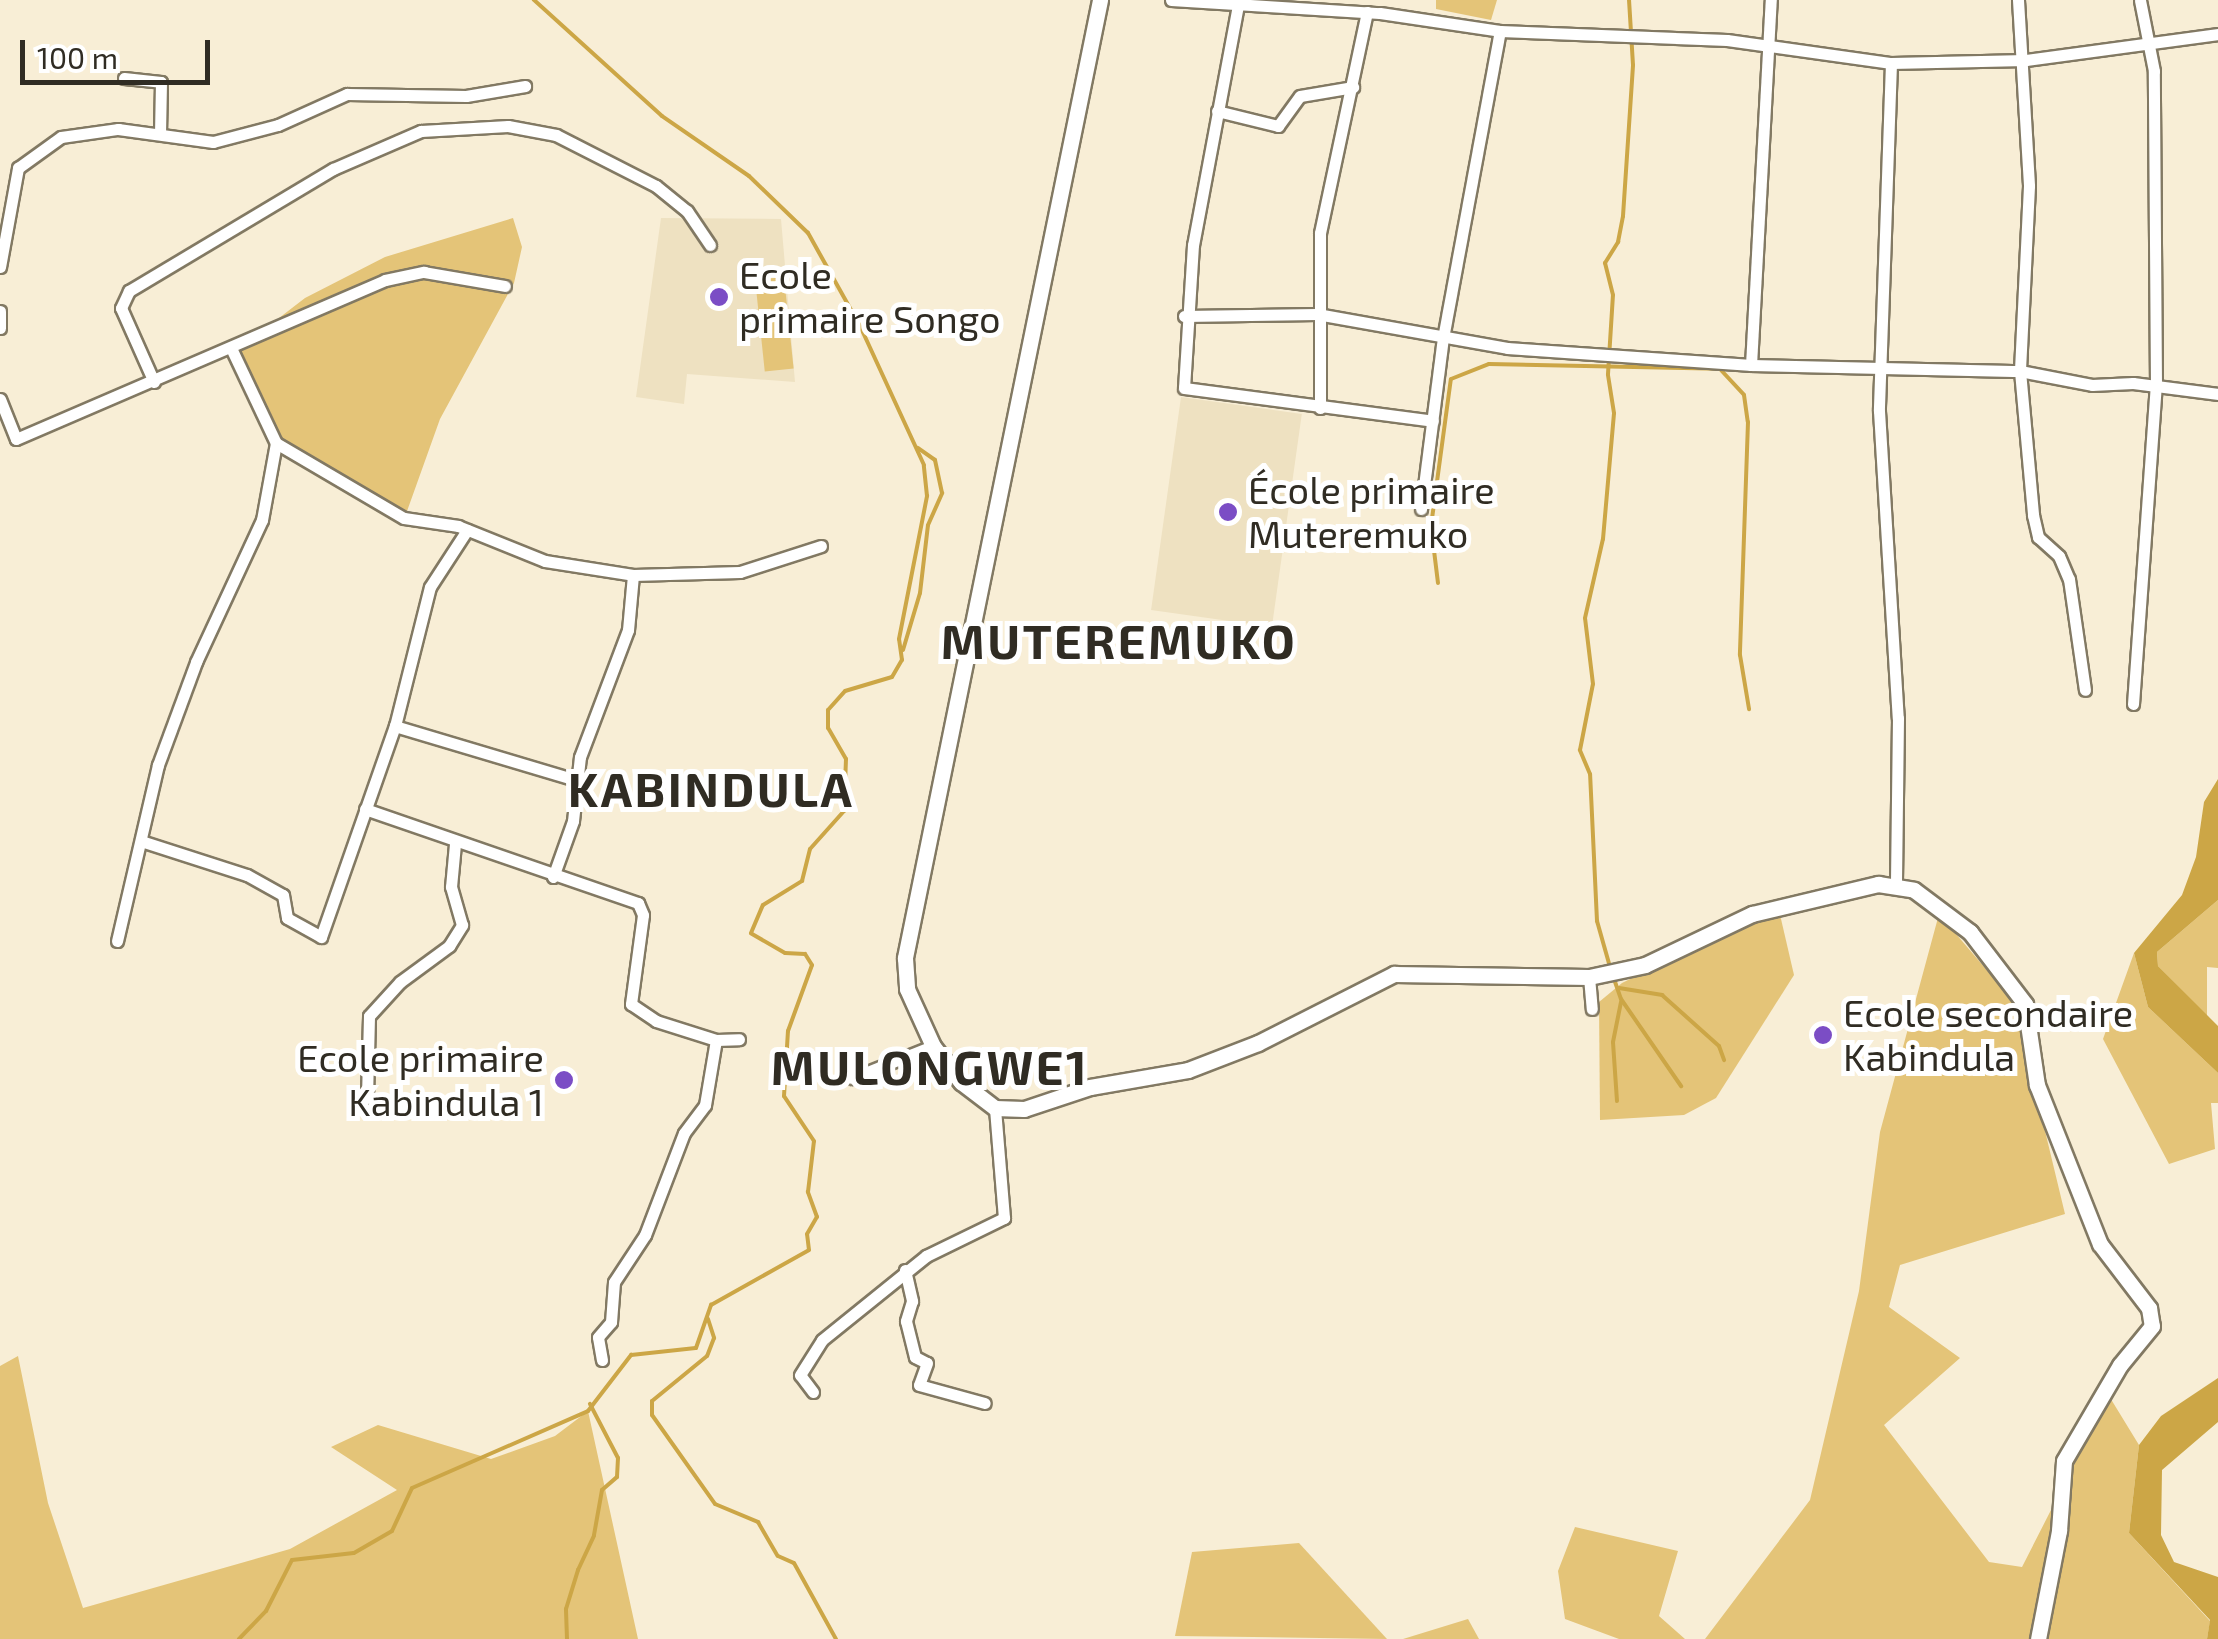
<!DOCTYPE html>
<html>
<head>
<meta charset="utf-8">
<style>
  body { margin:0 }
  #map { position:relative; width:2218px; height:1639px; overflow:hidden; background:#f8eed6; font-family:"Exo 2",sans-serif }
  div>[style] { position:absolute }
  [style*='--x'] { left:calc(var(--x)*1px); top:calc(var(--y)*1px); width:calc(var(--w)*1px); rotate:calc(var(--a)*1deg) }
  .built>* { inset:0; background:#eee1c1; transform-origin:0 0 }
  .green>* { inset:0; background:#e4c478; transform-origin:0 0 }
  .water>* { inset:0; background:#cca646 }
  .stream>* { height:4px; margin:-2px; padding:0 2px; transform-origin:2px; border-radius:2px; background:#cca646 }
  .roads { filter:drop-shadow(2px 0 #827963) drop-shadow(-2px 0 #827963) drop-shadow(0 2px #827963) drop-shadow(0 -2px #827963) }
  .street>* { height:11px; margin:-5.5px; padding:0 5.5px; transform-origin:5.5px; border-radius:5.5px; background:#fff }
  .secondary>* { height:15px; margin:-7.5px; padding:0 7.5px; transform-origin:7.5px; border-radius:7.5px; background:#fff }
  .dots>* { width:28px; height:28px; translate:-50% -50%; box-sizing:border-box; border:5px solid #fff; border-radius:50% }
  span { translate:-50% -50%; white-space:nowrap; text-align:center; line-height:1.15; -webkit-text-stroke:10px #fff; paint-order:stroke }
  .poi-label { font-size:38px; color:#302c23 }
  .left { translate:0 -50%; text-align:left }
  .right { translate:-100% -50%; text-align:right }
  .district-label { font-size:48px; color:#302c23; font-weight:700; letter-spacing:2.5px }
  .scale { position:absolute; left:20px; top:40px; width:190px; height:45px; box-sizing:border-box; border:5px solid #302c23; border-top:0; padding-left:12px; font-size:30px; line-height:35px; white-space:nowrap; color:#302c23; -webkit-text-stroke:8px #fff; paint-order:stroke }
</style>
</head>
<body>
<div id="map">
  <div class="built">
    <div style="clip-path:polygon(661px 218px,781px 219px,795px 382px,687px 374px,684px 404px,636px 397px)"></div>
    <div style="left:1181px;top:397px;width:122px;height:215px;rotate:8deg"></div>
  </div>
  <div class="green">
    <div style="clip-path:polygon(1436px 0,1497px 0,1491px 20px,1436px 9px)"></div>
    <div style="clip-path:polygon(513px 218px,522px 247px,514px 283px,440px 419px,406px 514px,280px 444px,236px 351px,305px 298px,385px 257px)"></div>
    <div style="left:784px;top:277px;width:92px;height:29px;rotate:84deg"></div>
    <div style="clip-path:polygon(2218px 900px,2218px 968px,2207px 967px,2207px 1016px,2158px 966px,2157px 952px)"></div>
    <div style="clip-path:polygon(1778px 906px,1794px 975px,1716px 1098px,1684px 1115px,1600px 1120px,1599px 1002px,1622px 983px)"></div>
    <div style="clip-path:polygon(1939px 914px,2014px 1002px,2065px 1214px,1900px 1265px,1889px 1307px,1960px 1358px,1884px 1425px,1989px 1562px,2022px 1567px,2109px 1396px,2139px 1445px,2129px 1533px,2210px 1621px,2207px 1639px,1705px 1639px,1810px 1500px,1859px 1291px,1880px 1132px)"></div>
    <div style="clip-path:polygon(2134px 953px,2148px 1007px,2218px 1073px,2218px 1103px,2211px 1103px,2215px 1149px,2169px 1164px,2103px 1039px)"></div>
    <div style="clip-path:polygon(18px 1356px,48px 1503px,83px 1608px,290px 1549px,397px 1490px,331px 1447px,378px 1425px,491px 1459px,555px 1436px,588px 1411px,638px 1639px,0 1639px,0 1366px)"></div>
    <div style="clip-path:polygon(1575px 1527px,1678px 1551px,1659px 1616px,1685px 1639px,1619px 1639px,1565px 1619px,1558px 1571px)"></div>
    <div style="clip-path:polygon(1299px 1543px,1387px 1639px,1175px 1636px,1192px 1552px)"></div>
    <div style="clip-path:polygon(1468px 1619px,1479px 1639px,1403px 1639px)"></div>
  </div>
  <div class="water">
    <div style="clip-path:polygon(2218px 779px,2218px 900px,2157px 952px,2158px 966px,2218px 1026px,2218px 1073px,2148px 1007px,2134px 953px,2182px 895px,2196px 857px,2204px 802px)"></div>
    <div style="clip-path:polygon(2218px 1378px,2218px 1422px,2162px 1470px,2161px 1535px,2174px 1562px,2218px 1577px,2218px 1639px,2207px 1639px,2210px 1620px,2129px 1533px,2139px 1445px,2161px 1416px)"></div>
  </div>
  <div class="stream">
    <div style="--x:1438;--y:583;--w:57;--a:-97"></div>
    <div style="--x:1431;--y:526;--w:148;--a:-82.3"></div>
    <div style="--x:1451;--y:379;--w:41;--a:-21.5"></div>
    <div style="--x:1489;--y:364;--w:231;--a:1.2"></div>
    <div style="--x:1720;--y:369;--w:35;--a:47"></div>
    <div style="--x:1744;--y:395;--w:27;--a:82"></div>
    <div style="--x:1748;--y:422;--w:233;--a:92"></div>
    <div style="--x:1740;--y:655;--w:55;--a:80.5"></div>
    <div style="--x:903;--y:650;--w:59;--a:-73.4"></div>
    <div style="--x:920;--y:593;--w:68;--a:-83.3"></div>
    <div style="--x:928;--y:525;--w:35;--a:-66"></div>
    <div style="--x:942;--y:493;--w:34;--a:-102"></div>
    <div style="--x:935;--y:460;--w:21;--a:-145"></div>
    <div style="--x:1610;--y:967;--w:48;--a:-105.8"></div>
    <div style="--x:1597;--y:921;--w:147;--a:-92.7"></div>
    <div style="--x:1590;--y:774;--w:26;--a:-113"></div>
    <div style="--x:1580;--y:750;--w:67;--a:-78.9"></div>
    <div style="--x:1593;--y:684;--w:66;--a:-96.9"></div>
    <div style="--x:1585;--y:618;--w:81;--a:-77.2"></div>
    <div style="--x:1603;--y:539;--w:126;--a:-85"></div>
    <div style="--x:1614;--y:413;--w:39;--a:-99"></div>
    <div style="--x:1608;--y:374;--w:79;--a:-86.4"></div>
    <div style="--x:1613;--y:295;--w:33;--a:-104"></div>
    <div style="--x:1605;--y:263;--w:25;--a:-58"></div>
    <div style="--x:1618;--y:242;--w:26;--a:-79"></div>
    <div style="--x:1623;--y:216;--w:151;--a:-86.2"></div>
    <div style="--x:1633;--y:65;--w:65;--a:-93.5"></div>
    <div style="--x:1613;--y:976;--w:24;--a:71"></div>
    <div style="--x:1621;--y:999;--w:106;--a:55.4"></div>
    <div style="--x:1619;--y:988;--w:44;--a:9.2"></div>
    <div style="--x:1662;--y:995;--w:76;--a:41.8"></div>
    <div style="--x:1719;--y:1046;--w:15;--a:70"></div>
    <div style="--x:1617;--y:1101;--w:59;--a:-93.9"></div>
    <div style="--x:1613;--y:1042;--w:41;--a:-78.7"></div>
    <div style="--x:708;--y:1319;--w:20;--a:72"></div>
    <div style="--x:714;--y:1338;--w:19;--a:111"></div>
    <div style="--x:707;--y:1356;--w:71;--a:140.7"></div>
    <div style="--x:652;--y:1401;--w:14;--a:90"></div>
    <div style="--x:652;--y:1415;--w:109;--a:54.7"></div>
    <div style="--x:715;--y:1504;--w:47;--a:22.7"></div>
    <div style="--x:758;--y:1522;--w:39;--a:60"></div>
    <div style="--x:778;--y:1556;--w:17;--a:24"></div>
    <div style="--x:794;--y:1563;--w:87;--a:61.1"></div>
    <div style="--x:239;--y:1639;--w:39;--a:-46"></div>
    <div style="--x:266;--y:1611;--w:57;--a:-63"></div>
    <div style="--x:292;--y:1560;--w:62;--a:-6.4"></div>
    <div style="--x:354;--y:1553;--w:44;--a:-30.1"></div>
    <div style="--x:392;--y:1531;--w:47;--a:-65.1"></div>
    <div style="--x:412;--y:1488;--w:192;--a:-23.6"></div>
    <div style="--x:588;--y:1411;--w:71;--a:-52.5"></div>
    <div style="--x:631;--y:1355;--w:65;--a:-6.1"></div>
    <div style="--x:696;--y:1348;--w:46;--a:-70.8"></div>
    <div style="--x:711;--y:1305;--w:112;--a:-29.3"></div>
    <div style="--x:809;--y:1250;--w:16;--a:-97"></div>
    <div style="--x:807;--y:1234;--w:20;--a:-60"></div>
    <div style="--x:817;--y:1217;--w:27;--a:-110"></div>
    <div style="--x:808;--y:1192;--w:51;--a:-83.3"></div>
    <div style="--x:814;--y:1141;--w:54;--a:-123.7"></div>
    <div style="--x:784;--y:1096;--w:65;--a:-86.5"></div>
    <div style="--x:788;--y:1031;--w:70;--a:-70"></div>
    <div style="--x:812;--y:965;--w:13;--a:-122"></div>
    <div style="--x:805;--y:954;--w:20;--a:-177"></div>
    <div style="--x:785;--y:953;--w:39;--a:-150"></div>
    <div style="--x:751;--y:933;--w:30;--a:-67"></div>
    <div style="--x:763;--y:905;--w:46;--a:-31.6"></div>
    <div style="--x:802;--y:881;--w:33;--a:-76"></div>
    <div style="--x:810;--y:849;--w:51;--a:-48.2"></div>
    <div style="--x:844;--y:811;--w:52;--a:-87.8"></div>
    <div style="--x:846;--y:759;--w:36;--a:-120"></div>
    <div style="--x:828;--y:728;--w:18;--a:-90"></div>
    <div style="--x:828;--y:710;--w:25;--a:-48"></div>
    <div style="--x:845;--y:691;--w:49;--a:-16.6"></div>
    <div style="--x:892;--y:677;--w:20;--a:-60"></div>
    <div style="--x:902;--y:660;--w:21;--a:-98"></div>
    <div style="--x:899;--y:639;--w:146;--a:-78.9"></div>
    <div style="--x:927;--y:496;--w:31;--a:-96"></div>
    <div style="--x:924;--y:465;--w:153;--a:-114.7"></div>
    <div style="--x:860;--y:326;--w:107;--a:-119.2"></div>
    <div style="--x:808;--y:233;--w:82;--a:-136"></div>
    <div style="--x:749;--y:176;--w:106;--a:-145.4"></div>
    <div style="--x:662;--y:116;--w:173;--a:-137.8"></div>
    <div style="--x:567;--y:1639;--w:30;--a:-92"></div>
    <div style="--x:566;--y:1609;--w:41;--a:-72.9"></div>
    <div style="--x:578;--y:1570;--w:38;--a:-65"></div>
    <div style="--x:594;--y:1535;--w:46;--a:-79.9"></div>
    <div style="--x:602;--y:1490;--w:20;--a:-41"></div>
    <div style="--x:617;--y:1477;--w:19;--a:-87"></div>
    <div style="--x:618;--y:1458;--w:61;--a:-117.4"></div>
  </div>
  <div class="roads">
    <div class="street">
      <div style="--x:1171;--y:0;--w:209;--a:3.6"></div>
      <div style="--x:1380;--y:13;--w:121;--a:8.5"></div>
      <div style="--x:1500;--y:31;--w:227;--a:2.3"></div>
      <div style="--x:1727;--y:40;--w:166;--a:8"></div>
      <div style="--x:1891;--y:63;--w:135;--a:-1.3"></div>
      <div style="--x:2026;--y:60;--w:194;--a:-7.7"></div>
      <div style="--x:2018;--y:0;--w:186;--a:86.6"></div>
      <div style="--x:2029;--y:186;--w:185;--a:92.8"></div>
      <div style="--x:2020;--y:371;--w:145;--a:84.8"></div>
      <div style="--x:2033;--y:515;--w:23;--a:77"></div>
      <div style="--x:2038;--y:537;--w:28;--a:42"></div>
      <div style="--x:2059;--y:556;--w:25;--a:67"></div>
      <div style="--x:2069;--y:579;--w:112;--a:81.8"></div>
      <div style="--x:1238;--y:5;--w:244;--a:100.6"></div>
      <div style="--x:1193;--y:245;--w:143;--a:93.6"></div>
      <div style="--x:1184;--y:388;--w:251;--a:7.5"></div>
      <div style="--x:1891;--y:63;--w:348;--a:92"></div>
      <div style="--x:1879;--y:411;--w:308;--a:86.5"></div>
      <div style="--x:1898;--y:718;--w:168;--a:90.7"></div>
      <div style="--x:124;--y:78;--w:37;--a:6"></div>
      <div style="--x:161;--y:82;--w:50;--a:91.1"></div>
      <div style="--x:1217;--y:111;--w:63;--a:13.8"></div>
      <div style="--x:1278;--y:126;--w:37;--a:-54"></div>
      <div style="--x:1300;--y:96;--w:54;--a:-9.6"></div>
      <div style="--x:0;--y:267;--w:101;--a:-79.7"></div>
      <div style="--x:18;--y:168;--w:53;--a:-35.8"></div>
      <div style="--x:61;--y:137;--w:58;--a:-8"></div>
      <div style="--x:118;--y:129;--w:96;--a:7.8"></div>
      <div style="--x:213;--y:142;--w:67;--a:-14.7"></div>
      <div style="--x:278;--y:125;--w:76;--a:-24.2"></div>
      <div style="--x:347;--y:94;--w:119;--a:1"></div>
      <div style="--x:466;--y:96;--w:60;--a:-9.6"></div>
      <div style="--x:0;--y:311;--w:17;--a:90"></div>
      <div style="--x:1184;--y:316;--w:133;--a:-0.9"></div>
      <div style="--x:1317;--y:314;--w:193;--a:10.1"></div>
      <div style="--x:1507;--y:348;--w:245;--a:4"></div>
      <div style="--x:1751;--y:365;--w:269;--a:1.3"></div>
      <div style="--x:2020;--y:371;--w:73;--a:11"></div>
      <div style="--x:2092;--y:385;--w:41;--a:-2.8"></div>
      <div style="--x:2133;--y:383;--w:86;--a:7.4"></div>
      <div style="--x:232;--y:350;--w:103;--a:64.7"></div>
      <div style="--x:276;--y:443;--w:148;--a:30.4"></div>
      <div style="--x:404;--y:518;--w:55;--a:8.4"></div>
      <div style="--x:458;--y:526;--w:94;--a:21.9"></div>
      <div style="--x:545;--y:561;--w:89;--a:9"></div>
      <div style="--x:633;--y:575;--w:107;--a:-1.6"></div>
      <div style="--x:740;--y:572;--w:85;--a:-17.8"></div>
      <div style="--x:1751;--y:365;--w:366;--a:-86.9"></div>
      <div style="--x:154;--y:382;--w:81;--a:-114"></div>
      <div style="--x:121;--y:308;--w:19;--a:-65"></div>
      <div style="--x:129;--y:291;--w:238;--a:-30.9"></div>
      <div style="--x:333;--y:169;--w:96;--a:-23.4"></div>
      <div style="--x:421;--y:131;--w:87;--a:-3.3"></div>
      <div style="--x:508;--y:126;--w:49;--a:10.6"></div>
      <div style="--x:556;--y:135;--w:112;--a:27"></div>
      <div style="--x:656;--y:186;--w:40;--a:39"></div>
      <div style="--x:687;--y:211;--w:41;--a:55.9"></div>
      <div style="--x:0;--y:399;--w:43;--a:68.2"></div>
      <div style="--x:16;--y:439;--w:402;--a:-23.3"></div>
      <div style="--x:385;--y:280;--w:40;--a:-12"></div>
      <div style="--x:424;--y:272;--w:82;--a:9.8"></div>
      <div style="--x:1320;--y:408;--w:175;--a:-90"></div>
      <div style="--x:1320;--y:233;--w:226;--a:-78"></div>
      <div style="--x:1421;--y:509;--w:172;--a:-82.7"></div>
      <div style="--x:1443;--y:338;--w:312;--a:-79.5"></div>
      <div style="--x:2133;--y:704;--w:320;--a:-85.9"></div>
      <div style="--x:2156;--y:385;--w:314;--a:-90.4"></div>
      <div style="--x:2154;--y:71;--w:72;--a:-101.2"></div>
      <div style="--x:395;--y:726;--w:192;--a:16.6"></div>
      <div style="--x:365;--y:809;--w:289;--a:19"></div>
      <div style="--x:638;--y:903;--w:13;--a:67"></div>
      <div style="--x:643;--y:915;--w:90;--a:97.7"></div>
      <div style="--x:631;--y:1004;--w:30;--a:34"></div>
      <div style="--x:656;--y:1021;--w:63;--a:17.6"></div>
      <div style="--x:716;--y:1040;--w:23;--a:-2"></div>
      <div style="--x:141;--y:841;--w:111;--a:17.8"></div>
      <div style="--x:247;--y:875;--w:41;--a:29.1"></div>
      <div style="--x:283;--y:895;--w:23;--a:80"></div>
      <div style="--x:287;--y:918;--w:39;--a:29"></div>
      <div style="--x:321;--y:937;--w:224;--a:-70.7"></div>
      <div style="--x:395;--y:726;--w:143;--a:-75.9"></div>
      <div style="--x:430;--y:587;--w:68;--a:-57"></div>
      <div style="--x:553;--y:877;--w:59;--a:-70.3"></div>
      <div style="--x:573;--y:821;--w:64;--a:-83.8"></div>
      <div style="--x:580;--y:757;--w:136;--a:-69.3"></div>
      <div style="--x:628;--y:630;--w:55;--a:-84.8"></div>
      <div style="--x:117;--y:941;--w:181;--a:-76.9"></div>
      <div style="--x:158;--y:765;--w:110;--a:-69.7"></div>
      <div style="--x:196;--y:662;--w:157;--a:-65.1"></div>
      <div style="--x:262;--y:520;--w:78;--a:-79.7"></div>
      <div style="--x:1589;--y:977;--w:32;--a:85"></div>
      <div style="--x:852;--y:1078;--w:87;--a:-21.6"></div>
      <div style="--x:367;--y:1098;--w:82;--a:-88.6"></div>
      <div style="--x:369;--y:1016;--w:46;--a:-47.6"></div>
      <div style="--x:400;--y:982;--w:61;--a:-36.3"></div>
      <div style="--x:449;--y:946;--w:25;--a:-58"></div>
      <div style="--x:462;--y:925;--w:40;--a:-106"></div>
      <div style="--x:451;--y:887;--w:43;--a:-84.7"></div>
      <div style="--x:905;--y:1270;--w:32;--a:77"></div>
      <div style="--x:912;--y:1301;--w:21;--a:107"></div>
      <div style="--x:906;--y:1321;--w:37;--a:76"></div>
      <div style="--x:915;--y:1357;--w:13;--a:27"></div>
      <div style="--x:927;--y:1363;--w:23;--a:110"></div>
      <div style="--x:919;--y:1385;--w:68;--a:15.3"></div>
      <div style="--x:602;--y:1360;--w:23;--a:-100"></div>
      <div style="--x:598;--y:1337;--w:20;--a:-49"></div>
      <div style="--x:611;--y:1322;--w:40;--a:-85.7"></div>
      <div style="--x:614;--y:1282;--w:56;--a:-56.6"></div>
      <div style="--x:645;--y:1235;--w:109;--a:-69.1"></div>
      <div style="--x:684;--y:1133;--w:35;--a:-53"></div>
      <div style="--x:705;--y:1105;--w:66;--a:-80.4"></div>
      <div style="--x:813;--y:1392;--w:21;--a:-127"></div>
      <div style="--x:800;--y:1375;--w:41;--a:-57.8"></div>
      <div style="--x:822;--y:1340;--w:134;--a:-38.9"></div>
      <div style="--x:926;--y:1256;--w:87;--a:-26"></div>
      <div style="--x:1004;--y:1218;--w:110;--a:-94.7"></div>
    </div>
    <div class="secondary">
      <div style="--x:1100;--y:0;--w:978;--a:101.51"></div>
      <div style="--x:905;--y:958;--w:31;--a:86"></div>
      <div style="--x:907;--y:989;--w:63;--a:65.5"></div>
      <div style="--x:933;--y:1046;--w:46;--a:52.1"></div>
      <div style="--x:961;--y:1082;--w:43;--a:37.4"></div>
      <div style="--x:995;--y:1108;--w:29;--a:2"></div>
      <div style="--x:1024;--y:1109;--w:70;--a:-18.4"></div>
      <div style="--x:1090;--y:1087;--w:99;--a:-9.8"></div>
      <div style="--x:1188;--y:1070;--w:75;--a:-21.1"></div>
      <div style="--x:1258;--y:1043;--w:153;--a:-26.9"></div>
      <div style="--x:1394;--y:974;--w:195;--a:0.9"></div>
      <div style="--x:1589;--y:977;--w:57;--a:-12.1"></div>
      <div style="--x:1645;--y:965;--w:119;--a:-25.5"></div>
      <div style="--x:1752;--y:914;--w:130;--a:-13.4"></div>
      <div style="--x:1878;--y:884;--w:36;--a:9"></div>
      <div style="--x:1914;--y:890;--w:70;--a:36.9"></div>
      <div style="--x:1970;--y:932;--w:91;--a:52.6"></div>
      <div style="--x:2025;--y:1004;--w:82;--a:81.6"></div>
      <div style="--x:2037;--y:1085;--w:171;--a:68.4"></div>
      <div style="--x:2100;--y:1244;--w:81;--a:52.6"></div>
      <div style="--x:2149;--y:1308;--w:18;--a:81"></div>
      <div style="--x:2152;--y:1326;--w:50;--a:129.4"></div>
      <div style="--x:2120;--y:1365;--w:111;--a:120.3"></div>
      <div style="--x:2064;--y:1461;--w:70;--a:94.1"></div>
      <div style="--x:2059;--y:1531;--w:110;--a:101"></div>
    </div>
  </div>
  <div class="dots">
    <div style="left:719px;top:297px;background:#7b4dc5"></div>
    <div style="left:1228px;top:512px;background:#7b4dc5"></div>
    <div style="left:1823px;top:1035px;background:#7b4dc5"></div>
    <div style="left:564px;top:1080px;background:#7b4dc5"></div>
  </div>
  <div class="poi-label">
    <span class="left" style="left:739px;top:297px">Ecole<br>primaire Songo</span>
    <span class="left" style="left:1248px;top:512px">École primaire<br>Muteremuko</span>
    <span class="left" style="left:1843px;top:1035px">Ecole secondaire<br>Kabindula</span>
    <span class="right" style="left:544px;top:1080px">Ecole primaire<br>Kabindula 1</span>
  </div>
  <div class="district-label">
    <span style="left:1119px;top:641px">MUTEREMUKO</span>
    <span style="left:711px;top:789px">KABINDULA</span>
    <span style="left:930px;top:1067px">MULONGWE1</span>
  </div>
  <div class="scale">100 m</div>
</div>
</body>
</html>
